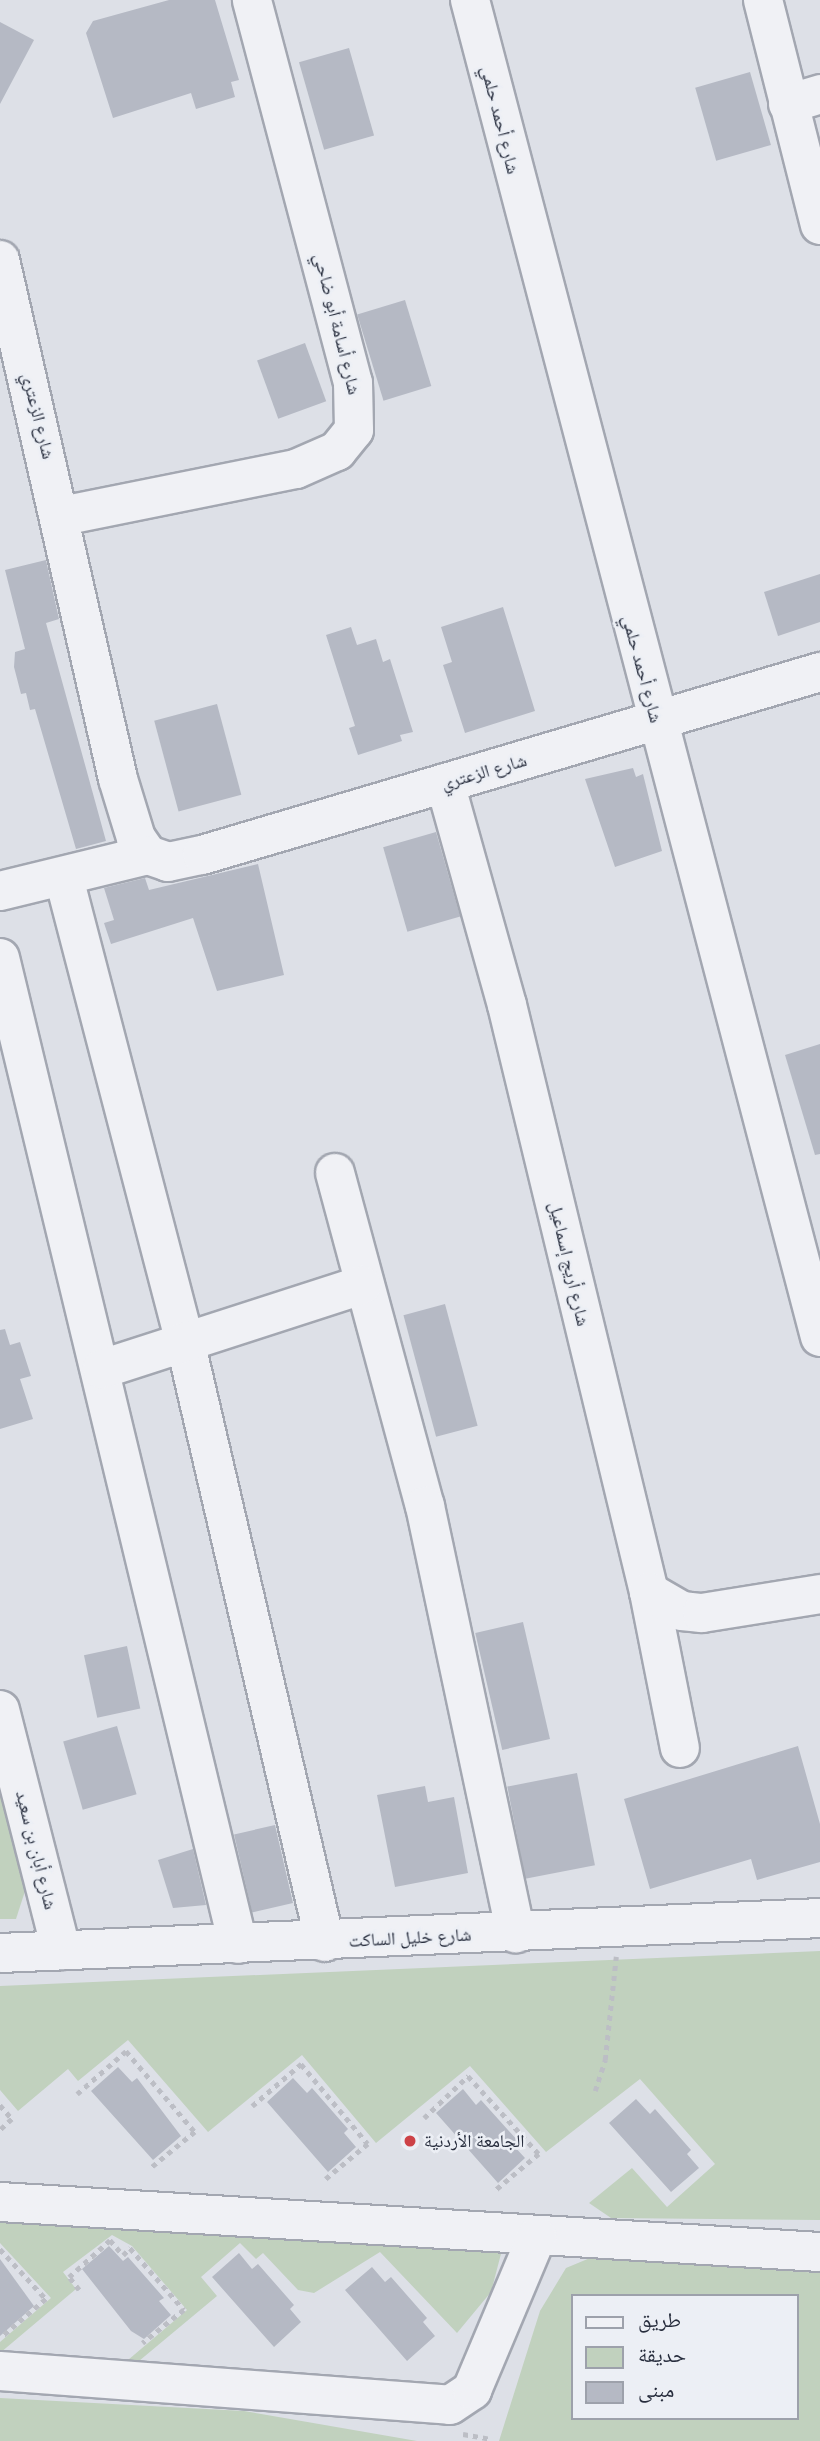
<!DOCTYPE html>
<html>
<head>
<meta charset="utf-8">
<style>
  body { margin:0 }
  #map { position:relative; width:820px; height:2441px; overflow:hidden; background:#dde0e7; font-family:Roboto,"Noto Naskh Arabic",sans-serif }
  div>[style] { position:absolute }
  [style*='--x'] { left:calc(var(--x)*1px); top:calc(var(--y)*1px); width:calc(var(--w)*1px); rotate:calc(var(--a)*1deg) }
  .green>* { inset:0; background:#c1d1be }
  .building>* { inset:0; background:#b5b9c4; transform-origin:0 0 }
  .path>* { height:4.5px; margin-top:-2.25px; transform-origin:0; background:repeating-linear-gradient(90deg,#bcbec5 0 5px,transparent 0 10px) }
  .roads { filter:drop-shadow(2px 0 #a3a7b1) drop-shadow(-2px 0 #a3a7b1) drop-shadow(0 2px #a3a7b1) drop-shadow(0 -2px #a3a7b1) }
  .minor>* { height:38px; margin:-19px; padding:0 19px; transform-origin:19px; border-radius:19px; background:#f0f1f5 }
  .dots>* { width:19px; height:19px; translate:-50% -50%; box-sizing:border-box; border:4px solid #eceff5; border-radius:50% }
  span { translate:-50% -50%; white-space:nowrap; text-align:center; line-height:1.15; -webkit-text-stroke:5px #eceff5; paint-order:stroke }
  .street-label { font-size:18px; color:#272d3d }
  .poi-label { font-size:18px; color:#272d3d }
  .left { translate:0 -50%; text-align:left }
  .legend { position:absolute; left:571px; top:2294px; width:228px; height:126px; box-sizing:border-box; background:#eceff5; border:2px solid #9da1ab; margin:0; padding:9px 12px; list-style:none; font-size:21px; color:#272d3d }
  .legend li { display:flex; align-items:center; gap:14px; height:35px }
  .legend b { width:35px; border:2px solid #9da1ab }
</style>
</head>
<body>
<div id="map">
  <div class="green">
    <div style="clip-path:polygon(0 1790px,26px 1888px,16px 1919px,0 1919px)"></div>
    <div style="clip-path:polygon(820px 1951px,820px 2220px,611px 2218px,589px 2203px,632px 2168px,667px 2207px,715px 2164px,640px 2079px,546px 2152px,470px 2066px,376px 2143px,302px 2055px,208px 2132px,128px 2040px,78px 2081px,68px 2069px,18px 2111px,0 2090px,0 1986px)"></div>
    <div style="clip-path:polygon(0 2218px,502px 2250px,491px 2292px,457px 2333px,380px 2252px,314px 2293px,298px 2290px,263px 2253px,256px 2259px,240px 2243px,201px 2277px,217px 2296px,133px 2366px,128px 2360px,187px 2310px,132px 2246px,112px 2235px,63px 2272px,76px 2289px,0 2353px,0 2342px,51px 2298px,0 2243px)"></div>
    <div style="clip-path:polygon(evenodd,590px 2258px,820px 2273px,820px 2441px,499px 2441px,540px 2311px,566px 2268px,590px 2258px,573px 2296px,797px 2296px,797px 2418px,573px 2418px,573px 2296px)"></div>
    <div style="clip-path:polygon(0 2398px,244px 2411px,417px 2441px,0 2441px)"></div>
  </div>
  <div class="building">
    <div style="clip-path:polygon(169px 0,215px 0,239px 80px,231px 82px,235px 97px,196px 109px,191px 93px,113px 118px,86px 33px,93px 21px)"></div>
    <div style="clip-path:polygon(0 22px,34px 40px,0 104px)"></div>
    <div style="left:349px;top:48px;width:91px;height:52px;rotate:74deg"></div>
    <div style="left:750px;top:72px;width:76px;height:57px;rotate:74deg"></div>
    <div style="left:405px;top:300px;width:90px;height:50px;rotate:73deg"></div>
    <div style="left:305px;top:343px;width:62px;height:51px;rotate:70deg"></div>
    <div style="clip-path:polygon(46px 560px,59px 619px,46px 623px,106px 841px,76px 849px,35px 709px,30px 710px,26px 693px,21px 694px,14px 667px,15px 652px,25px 649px,5px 570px)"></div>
    <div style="clip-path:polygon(820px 574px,820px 622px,778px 636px,764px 592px)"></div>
    <div style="clip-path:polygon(503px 607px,535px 711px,465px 733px,443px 665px,452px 662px,441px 627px)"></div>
    <div style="clip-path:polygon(351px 627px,357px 645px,376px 639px,383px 662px,390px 659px,413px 732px,400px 735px,402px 741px,358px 755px,349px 728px,355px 726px,326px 635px)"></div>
    <div style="left:217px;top:704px;width:94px;height:65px;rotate:75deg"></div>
    <div style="clip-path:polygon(633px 768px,636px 777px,643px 774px,662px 851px,615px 867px,585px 779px)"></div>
    <div style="left:436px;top:832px;width:88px;height:55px;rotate:74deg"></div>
    <div style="clip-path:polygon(258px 864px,284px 975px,217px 991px,193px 918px,111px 944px,104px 923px,114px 920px,104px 888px,145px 878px,149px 890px)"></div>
    <div style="clip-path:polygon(820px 1044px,820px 1154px,815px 1155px,785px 1055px)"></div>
    <div style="left:445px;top:1304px;width:126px;height:43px;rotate:75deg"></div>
    <div style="clip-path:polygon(5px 1329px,10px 1345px,20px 1342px,31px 1376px,20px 1379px,33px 1419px,0 1429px,0 1330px)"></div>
    <div style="left:523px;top:1622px;width:120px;height:49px;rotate:77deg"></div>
    <div style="left:127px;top:1646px;width:64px;height:44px;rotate:78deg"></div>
    <div style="left:117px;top:1726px;width:71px;height:56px;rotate:74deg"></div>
    <div style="clip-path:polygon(798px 1746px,820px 1824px,820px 1862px,757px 1880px,751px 1859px,650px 1889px,624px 1799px)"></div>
    <div style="left:577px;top:1773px;width:94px;height:71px;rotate:79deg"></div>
    <div style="clip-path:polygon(425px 1786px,428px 1802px,454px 1797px,468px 1873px,395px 1887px,377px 1795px)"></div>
    <div style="left:275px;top:1825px;width:80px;height:42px;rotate:77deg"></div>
    <div style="clip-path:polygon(193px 1849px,206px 1905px,173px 1908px,158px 1860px)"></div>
    <div style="clip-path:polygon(118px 2067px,132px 2082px,137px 2078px,181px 2136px,153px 2160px,91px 2091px)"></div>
    <div style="clip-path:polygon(293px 2078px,307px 2093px,312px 2088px,348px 2129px,344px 2133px,356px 2147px,328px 2172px,267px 2102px)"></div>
    <div style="clip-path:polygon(463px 2089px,476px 2105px,481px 2100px,518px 2141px,513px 2145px,525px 2158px,498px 2183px,436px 2113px)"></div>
    <div style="clip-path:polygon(636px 2099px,650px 2114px,655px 2109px,691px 2150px,687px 2154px,699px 2168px,671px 2192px,609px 2123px)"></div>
    <div style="clip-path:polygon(109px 2246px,123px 2261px,128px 2257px,164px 2298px,159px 2301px,171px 2315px,144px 2339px,131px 2331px,82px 2269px)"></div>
    <div style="clip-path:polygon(239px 2253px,252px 2269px,258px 2264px,294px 2305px,290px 2309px,301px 2322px,274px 2347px,212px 2277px)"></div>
    <div style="clip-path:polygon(0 2259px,34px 2306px,0 2336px)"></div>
    <div style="clip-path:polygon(372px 2267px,385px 2282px,391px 2277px,427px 2318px,423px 2322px,435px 2336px,407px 2361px,345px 2290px)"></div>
  </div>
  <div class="path">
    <div style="--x:595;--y:2091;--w:33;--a:-72"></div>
    <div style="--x:605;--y:2060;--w:104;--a:-83.9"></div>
    <div style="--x:77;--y:2094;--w:65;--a:-41.3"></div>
    <div style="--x:126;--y:2051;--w:106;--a:49.6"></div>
    <div style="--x:195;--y:2132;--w:57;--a:140.7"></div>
    <div style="--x:0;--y:2105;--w:18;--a:49"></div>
    <div style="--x:12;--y:2119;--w:16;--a:137"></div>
    <div style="--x:252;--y:2106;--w:65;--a:-40.6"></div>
    <div style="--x:301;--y:2064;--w:104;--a:50.1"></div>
    <div style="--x:368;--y:2144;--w:55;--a:140.2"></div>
    <div style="--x:424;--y:2118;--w:61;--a:-43.7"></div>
    <div style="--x:468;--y:2076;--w:105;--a:47.7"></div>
    <div style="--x:539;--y:2154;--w:56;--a:140.1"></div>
    <div style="--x:0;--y:2249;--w:68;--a:47.4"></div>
    <div style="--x:46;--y:2299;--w:58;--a:139.2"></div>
    <div style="--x:79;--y:2290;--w:16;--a:-128"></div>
    <div style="--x:69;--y:2277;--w:55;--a:-42.1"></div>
    <div style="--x:110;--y:2240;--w:20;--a:49"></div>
    <div style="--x:123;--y:2255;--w:10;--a:-45"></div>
    <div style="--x:130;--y:2248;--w:82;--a:48.9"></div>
    <div style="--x:184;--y:2310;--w:53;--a:141.2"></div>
    <div style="--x:463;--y:2434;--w:28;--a:10"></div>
  </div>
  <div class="roads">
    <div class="minor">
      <div style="--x:470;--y:0;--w:1382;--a:75.33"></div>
      <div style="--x:763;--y:0;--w:232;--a:75.8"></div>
      <div style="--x:788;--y:104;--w:34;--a:-17"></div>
      <div style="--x:0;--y:260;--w:532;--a:77.19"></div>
      <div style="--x:118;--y:779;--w:62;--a:73"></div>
      <div style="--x:136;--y:838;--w:21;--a:55"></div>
      <div style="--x:62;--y:516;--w:239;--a:-11.4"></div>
      <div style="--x:296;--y:469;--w:45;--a:-23.7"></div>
      <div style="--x:337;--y:451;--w:27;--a:-51"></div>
      <div style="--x:354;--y:430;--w:47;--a:-91.2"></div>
      <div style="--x:353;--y:383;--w:396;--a:-104.8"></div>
      <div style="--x:445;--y:783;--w:230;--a:74.4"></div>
      <div style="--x:507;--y:1005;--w:604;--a:76.4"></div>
      <div style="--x:649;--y:1592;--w:159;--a:78.8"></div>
      <div style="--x:64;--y:878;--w:479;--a:75.4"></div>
      <div style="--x:185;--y:1341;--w:617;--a:76.89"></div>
      <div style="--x:0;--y:891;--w:152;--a:-13.7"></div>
      <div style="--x:148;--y:855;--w:21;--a:19"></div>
      <div style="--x:168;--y:862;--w:35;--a:-12"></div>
      <div style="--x:202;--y:855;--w:645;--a:-16.49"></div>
      <div style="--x:0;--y:958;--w:1014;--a:76.43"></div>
      <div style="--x:335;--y:1173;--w:345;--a:74.9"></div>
      <div style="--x:425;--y:1506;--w:437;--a:78"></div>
      <div style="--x:102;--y:1369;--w:273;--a:-17.9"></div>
      <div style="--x:649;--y:1592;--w:38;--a:30"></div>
      <div style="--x:682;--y:1611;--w:20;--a:6"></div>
      <div style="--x:702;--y:1613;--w:120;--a:-9.1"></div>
      <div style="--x:0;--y:1710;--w:248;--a:75.7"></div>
      <div style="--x:0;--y:1953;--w:821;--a:-2.44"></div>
      <div style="--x:0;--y:2202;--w:822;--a:3.49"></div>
      <div style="--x:0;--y:2371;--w:451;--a:4.3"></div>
      <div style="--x:450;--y:2405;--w:27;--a:-34"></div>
      <div style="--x:472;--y:2390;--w:167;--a:-67.1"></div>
    </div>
  </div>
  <div class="dots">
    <div style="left:410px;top:2141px;background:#cd4247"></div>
  </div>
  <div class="street-label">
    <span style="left:500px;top:120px;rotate:76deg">شارع أحمد حلمي</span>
    <span style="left:337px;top:324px;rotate:76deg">شارع أسامة أبو ضاحي</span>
    <span style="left:38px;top:416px;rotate:76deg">شارع الزعتري</span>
    <span style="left:642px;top:669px;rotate:75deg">شارع أحمد حلمي</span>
    <span style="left:484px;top:772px;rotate:-16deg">شارع الزعتري</span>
    <span style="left:569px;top:1264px;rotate:77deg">شارع أريج إسماعيل</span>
    <span style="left:36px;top:1850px;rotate:76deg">شارع أبان بن سعيد</span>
    <span style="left:410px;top:1938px;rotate:-3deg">شارع خليل الساكت</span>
  </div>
  <div class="poi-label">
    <span class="left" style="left:424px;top:2141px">الجامعة الأردنية</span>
  </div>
  <ul class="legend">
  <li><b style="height:9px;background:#f0f1f5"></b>طريق</li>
  <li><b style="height:19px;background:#c1d1be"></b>حديقة</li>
  <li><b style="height:19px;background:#b5b9c4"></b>مبنى</li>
  </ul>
</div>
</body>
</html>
